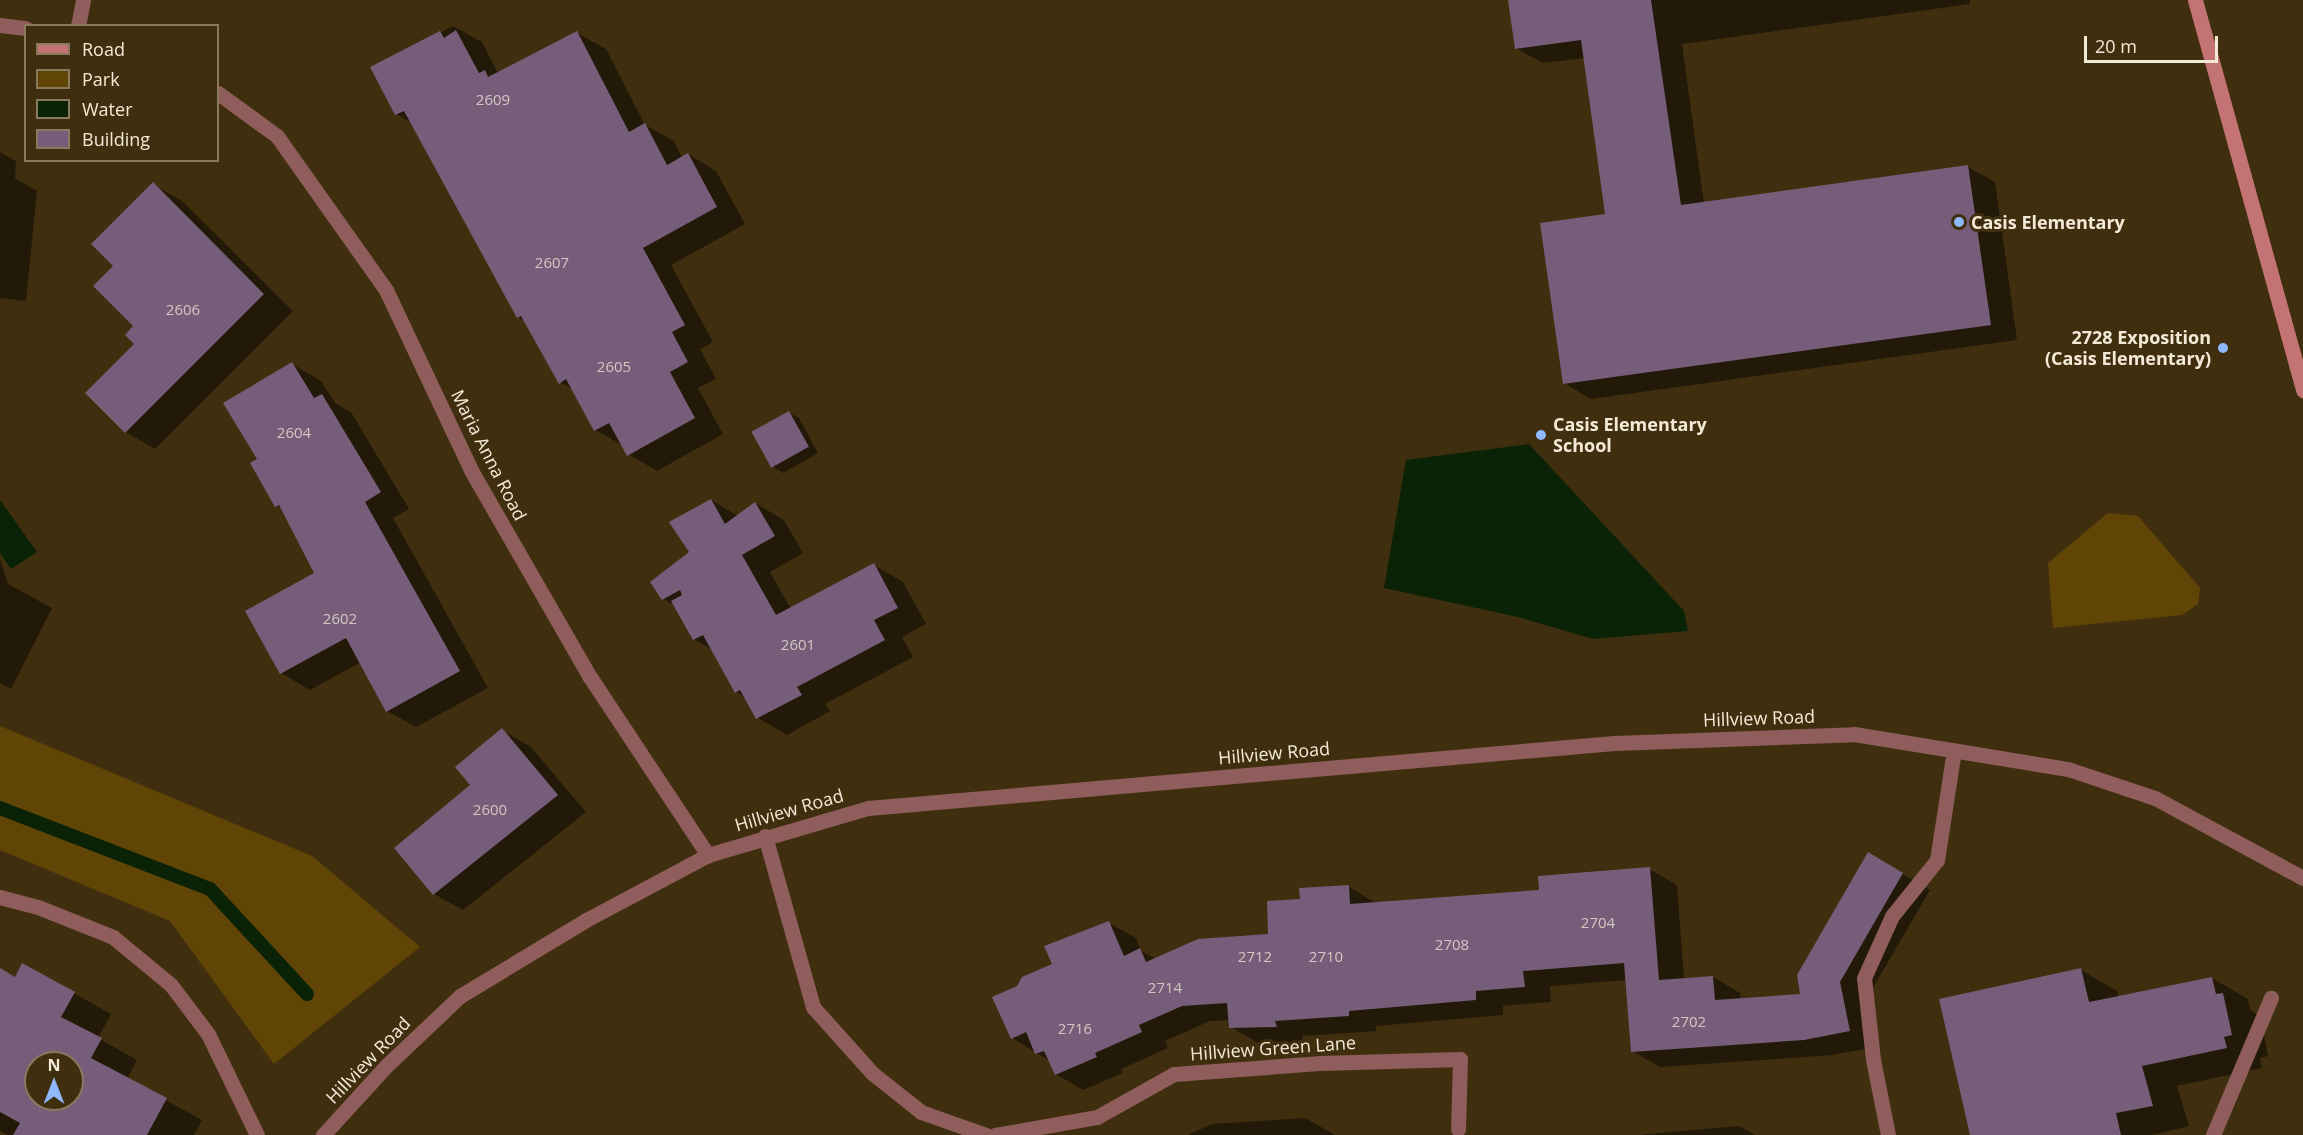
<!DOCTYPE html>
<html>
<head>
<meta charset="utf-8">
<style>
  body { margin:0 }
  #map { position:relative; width:2303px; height:1135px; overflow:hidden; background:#402f0f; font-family:"Open Sans",sans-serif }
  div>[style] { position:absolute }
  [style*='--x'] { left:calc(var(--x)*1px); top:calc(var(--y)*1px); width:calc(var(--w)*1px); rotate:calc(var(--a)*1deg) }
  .green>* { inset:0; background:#614507 }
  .water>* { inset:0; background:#0a2206 }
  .shadow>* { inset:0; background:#0007 }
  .stream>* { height:14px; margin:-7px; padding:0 7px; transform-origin:7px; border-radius:7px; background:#0a2206 }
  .building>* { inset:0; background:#765e7b; transform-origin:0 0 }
  .lane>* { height:15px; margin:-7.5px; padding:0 7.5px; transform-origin:7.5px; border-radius:7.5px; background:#8f5d5c }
  .street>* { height:15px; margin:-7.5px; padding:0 7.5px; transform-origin:7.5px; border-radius:7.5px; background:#8f5d5c }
  .secondary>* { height:15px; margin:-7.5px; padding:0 7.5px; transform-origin:7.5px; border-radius:7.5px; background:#c37373 }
  .dots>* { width:16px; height:16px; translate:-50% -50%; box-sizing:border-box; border:3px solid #402f0f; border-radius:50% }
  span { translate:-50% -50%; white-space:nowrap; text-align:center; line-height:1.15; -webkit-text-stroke:6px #402f0f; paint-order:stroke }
  .number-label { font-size:15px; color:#d4c6c0 }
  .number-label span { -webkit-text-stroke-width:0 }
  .poi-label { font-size:18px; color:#f3e9d7; font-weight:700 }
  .left { translate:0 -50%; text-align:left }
  .right { translate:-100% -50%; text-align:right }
  .street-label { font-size:18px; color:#f3e9d7 }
  .legend { position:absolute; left:24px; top:24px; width:195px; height:138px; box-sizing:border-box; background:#402f0f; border:2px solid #88795f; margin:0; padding:8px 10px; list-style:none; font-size:18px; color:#f3e9d7 }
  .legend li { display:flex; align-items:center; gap:12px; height:30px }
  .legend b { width:30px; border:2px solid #88795f }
  .north { position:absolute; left:24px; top:1051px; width:60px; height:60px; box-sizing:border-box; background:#402f0f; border:2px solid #88795f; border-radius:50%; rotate:0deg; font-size:16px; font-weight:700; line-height:24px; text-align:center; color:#f3e9d7 }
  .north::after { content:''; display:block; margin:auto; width:21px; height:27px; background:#90b8fd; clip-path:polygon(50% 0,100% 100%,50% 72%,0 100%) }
  .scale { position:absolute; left:2084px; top:36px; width:134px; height:27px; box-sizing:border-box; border:3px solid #f3e9d7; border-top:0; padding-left:8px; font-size:18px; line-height:21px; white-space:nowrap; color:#f3e9d7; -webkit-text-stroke:4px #402f0f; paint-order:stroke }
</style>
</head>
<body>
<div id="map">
  <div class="green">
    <div style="clip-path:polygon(2108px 513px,2138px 516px,2200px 588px,2198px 604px,2182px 615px,2053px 628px,2048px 563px)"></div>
    <div style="clip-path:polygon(0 726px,312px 856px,420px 947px,274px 1064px,170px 921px,0 850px)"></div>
  </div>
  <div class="water">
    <div style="clip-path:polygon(1529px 444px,1684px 611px,1688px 631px,1593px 639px,1518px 617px,1384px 588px,1406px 460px)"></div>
    <div style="clip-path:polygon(0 500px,37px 552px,11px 569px,0 553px)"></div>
  </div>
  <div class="shadow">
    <div style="clip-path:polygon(1510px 0,1970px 0,1970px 4px,1682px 44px,1704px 204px,1968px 167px,1995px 182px,2017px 340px,1591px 399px,1564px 383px,1607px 216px,1585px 58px,1543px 63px,1516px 48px)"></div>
    <div style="clip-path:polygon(453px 26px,482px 42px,498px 73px,577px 33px,606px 49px,645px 125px,674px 141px,682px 158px,688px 154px,716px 171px,745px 224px,671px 265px,713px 342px,700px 349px,716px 379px,698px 388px,723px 434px,657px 471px,628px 454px,624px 446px,595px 430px,574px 390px,560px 382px,527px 322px,518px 317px,412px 123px,396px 114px,372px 68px)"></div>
    <div style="clip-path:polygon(0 152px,16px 161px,15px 178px,37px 191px,26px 301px,0 298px)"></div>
    <div style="clip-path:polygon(153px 184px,182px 201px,293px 311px,155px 449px,126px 432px,87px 393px,137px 344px,135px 326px,115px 266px)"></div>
    <div style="clip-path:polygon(292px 364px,321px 381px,335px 403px,351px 412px,409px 509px,393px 518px,488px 688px,416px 727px,387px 711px,361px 662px,310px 690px,281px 673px,316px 573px,283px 509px,277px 506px,259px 459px)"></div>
    <div style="clip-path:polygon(789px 413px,799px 418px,818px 453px,783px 473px,773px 467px)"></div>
    <div style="clip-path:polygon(711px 500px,738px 516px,755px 503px,784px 520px,803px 553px,770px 572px,791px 609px,874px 565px,903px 582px,926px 624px,902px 637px,913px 657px,825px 704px,830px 711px,787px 735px,758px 718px,747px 698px,736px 692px,713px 650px,694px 639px,675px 606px,663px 599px,691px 552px)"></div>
    <div style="clip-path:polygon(0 559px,8px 584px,52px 608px,11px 689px,0 683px)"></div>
    <div style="clip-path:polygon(502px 730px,531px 747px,586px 812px,463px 910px,434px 894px,472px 785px)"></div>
    <div style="clip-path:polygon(1869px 854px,1930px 890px,1867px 998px,1876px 1047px,1832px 1055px,1660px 1067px,1632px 1051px,1627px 980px,1550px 986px,1551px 1002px,1503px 1006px,1503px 1015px,1376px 1026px,1376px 1031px,1302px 1036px,1303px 1042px,1258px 1043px,1231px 1027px,1230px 1020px,1210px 1021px,1165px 1041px,1168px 1048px,1121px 1069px,1123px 1073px,1083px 1090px,1056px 1074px,1050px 1061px,1012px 1038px,1018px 987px,1054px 965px,1109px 923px,1136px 938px,1141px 951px,1156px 959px,1270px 936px,1302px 900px,1349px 887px,1376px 903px,1540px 892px,1649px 869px,1677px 885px,1684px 979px,1713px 977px,1740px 993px,1741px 1000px,1802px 996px)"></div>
    <div style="clip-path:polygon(evenodd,23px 965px,111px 1014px,98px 1038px,137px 1060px,127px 1079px,202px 1120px,194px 1135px,8px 1135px,0 1131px,0 970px,16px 979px,23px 965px,36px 1063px,72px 1063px,72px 1099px,36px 1099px,36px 1063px)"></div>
    <div style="clip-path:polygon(2081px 970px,2117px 991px,2119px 998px,2212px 978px,2248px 999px,2250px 1010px,2260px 1016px,2268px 1056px,2260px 1058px,2262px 1068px,2177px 1086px,2189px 1126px,2152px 1135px,1970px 1135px)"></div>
    <div style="clip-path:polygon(1305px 1118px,1335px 1135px,1188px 1135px,1212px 1124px)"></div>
    <div style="clip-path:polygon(1739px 1126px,1755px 1135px,1637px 1135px)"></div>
  </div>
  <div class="stream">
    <div style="--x:0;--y:808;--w:225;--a:21.1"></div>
    <div style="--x:210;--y:889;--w:143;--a:47.3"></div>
  </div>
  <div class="building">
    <div style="clip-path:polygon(1508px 0,1651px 0,1681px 205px,1968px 165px,1991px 325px,1563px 384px,1540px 223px,1605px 214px,1581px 40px,1515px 49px)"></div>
    <div style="clip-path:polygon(456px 30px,479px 73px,485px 70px,488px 77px,577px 31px,629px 132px,645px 123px,667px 165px,688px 153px,717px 207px,643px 248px,685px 325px,672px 332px,688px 362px,670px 372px,695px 418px,627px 456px,609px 423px,594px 431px,566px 379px,559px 384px,521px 316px,517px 318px,404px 111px,395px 115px,370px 67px,440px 31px,444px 38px)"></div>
    <div style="clip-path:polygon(153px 182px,264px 294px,125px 433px,85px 393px,134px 344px,125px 335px,133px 326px,93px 286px,113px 266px,91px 244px)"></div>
    <div style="clip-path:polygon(292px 362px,314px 398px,322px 394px,381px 492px,365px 502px,460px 671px,386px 712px,346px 638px,280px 674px,245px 611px,314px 573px,279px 505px,275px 507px,250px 463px,257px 459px,223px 403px)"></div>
    <div style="left:789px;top:411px;width:41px;height:43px;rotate:61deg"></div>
    <div style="clip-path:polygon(711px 499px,725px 524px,755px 502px,775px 536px,742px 555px,776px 615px,874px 563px,898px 608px,874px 620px,885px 640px,797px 687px,802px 695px,756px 719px,740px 690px,735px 693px,703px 635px,693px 640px,671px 601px,682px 595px,680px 590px,662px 600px,650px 582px,689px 552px,669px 522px)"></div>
    <div style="clip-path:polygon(502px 728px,558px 795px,433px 895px,394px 848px,470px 785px,455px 767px)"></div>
    <div style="clip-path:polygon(1868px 852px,1903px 873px,1840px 982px,1850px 1031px,1804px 1040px,1631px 1052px,1624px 963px,1523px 971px,1525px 987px,1476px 991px,1476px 1000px,1349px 1011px,1349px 1016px,1275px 1021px,1277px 1027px,1229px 1028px,1227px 1003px,1182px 1006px,1139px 1025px,1142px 1032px,1095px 1053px,1097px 1057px,1055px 1075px,1044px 1051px,1035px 1054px,1026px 1032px,1011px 1039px,992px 997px,1017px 986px,1022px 977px,1052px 964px,1044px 946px,1109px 921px,1124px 956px,1140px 948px,1146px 962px,1198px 939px,1268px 934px,1267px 901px,1300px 899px,1299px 888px,1349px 885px,1350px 904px,1539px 890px,1538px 876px,1650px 867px,1659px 980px,1713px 976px,1715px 1000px,1800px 994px,1797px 975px)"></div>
    <div style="clip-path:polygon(evenodd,22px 963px,75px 992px,61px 1017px,102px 1038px,91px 1058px,167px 1098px,147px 1135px,13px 1135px,20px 1123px,0 1112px,0 968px,15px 977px,22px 963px,36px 1063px,72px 1063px,72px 1099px,36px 1099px,36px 1063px)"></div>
    <div style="clip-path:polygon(2081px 968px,2089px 1002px,2212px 977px,2216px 994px,2223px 993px,2232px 1035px,2224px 1037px,2227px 1048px,2142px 1066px,2153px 1106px,2116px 1113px,2121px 1135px,1970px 1135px,1939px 999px)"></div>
  </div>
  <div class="lane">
    <div style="--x:1888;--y:1135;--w:77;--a:-101.2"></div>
    <div style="--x:1873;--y:1059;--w:81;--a:-96.3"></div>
    <div style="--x:1864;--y:978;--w:68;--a:-65.7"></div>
    <div style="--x:1892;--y:916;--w:72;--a:-51.2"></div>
    <div style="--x:1937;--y:860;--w:111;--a:-81.2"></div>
    <div style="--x:2213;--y:1135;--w:149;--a:-67.1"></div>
  </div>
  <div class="street">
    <div style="--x:0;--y:25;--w:26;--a:7"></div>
    <div style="--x:78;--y:26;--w:26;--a:-79"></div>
    <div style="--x:218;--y:93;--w:73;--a:36.1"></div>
    <div style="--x:277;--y:136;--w:189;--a:54.7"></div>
    <div style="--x:386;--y:290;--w:201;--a:64.7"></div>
    <div style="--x:472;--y:472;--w:237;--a:60.1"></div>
    <div style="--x:590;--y:677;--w:214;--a:56.5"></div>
    <div style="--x:765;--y:836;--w:178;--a:74.3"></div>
    <div style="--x:813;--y:1007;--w:89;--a:48.2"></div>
    <div style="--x:872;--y:1073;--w:63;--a:38.5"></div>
    <div style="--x:921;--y:1112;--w:69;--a:19.5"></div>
    <div style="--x:0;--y:897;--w:39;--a:15"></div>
    <div style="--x:38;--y:907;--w:81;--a:21.8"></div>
    <div style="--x:113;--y:937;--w:75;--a:39.6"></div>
    <div style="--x:171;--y:985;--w:61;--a:52.9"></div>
    <div style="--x:208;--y:1034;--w:112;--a:64.1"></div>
    <div style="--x:323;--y:1135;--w:93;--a:-47.6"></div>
    <div style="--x:386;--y:1066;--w:102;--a:-43.4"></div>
    <div style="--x:460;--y:996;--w:147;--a:-31.1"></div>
    <div style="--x:586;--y:920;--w:138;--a:-28"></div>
    <div style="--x:708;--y:855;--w:167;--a:-16.4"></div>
    <div style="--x:868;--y:808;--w:749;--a:-4.98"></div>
    <div style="--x:1614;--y:743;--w:240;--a:-2.1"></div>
    <div style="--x:1854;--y:734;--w:217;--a:9.3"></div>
    <div style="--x:2068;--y:769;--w:92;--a:18.4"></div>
    <div style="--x:2155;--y:798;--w:168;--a:28.4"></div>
    <div style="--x:995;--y:1135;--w:104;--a:-10"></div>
    <div style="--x:1097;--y:1117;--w:88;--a:-29.2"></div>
    <div style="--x:1174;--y:1074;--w:145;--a:-4.3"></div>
    <div style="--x:1319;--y:1063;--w:141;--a:-1.6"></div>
    <div style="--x:1460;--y:1059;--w:70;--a:91.6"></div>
  </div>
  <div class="secondary">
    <div style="--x:2195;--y:0;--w:405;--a:74.5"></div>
  </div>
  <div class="dots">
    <div style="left:1959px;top:222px;background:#90b8fd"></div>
    <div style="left:2223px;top:348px;background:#90b8fd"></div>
    <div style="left:1541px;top:435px;background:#90b8fd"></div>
  </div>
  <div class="number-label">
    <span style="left:493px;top:100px">2609</span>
    <span style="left:552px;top:263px">2607</span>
    <span style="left:183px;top:310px">2606</span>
    <span style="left:614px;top:367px">2605</span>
    <span style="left:294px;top:433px">2604</span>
    <span style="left:340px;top:619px">2602</span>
    <span style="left:798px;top:645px">2601</span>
    <span style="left:490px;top:810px">2600</span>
    <span style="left:1598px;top:923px">2704</span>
    <span style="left:1452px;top:945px">2708</span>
    <span style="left:1255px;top:957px">2712</span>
    <span style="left:1326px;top:957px">2710</span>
    <span style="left:1165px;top:988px">2714</span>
    <span style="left:1689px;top:1022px">2702</span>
    <span style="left:1075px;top:1029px">2716</span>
  </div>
  <div class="poi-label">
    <span class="left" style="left:1971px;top:222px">Casis Elementary</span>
    <span class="right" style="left:2211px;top:348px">2728 Exposition<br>(Casis Elementary)</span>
    <span class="left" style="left:1553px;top:435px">Casis Elementary<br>School</span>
  </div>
  <div class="street-label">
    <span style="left:489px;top:455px;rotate:63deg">Maria Anna Road</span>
    <span style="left:1759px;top:718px;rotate:-2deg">Hillview Road</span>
    <span style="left:1274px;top:753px;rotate:-5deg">Hillview Road</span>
    <span style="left:789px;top:810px;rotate:-16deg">Hillview Road</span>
    <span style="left:1273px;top:1048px;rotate:-4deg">Hillview Green Lane</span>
    <span style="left:368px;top:1060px;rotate:-46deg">Hillview Road</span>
  </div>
  <ul class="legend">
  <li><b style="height:8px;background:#c37373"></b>Road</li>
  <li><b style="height:16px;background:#614507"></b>Park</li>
  <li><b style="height:16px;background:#0a2206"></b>Water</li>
  <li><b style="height:16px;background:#765e7b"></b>Building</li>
  </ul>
  <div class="north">N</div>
  <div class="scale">20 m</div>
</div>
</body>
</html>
